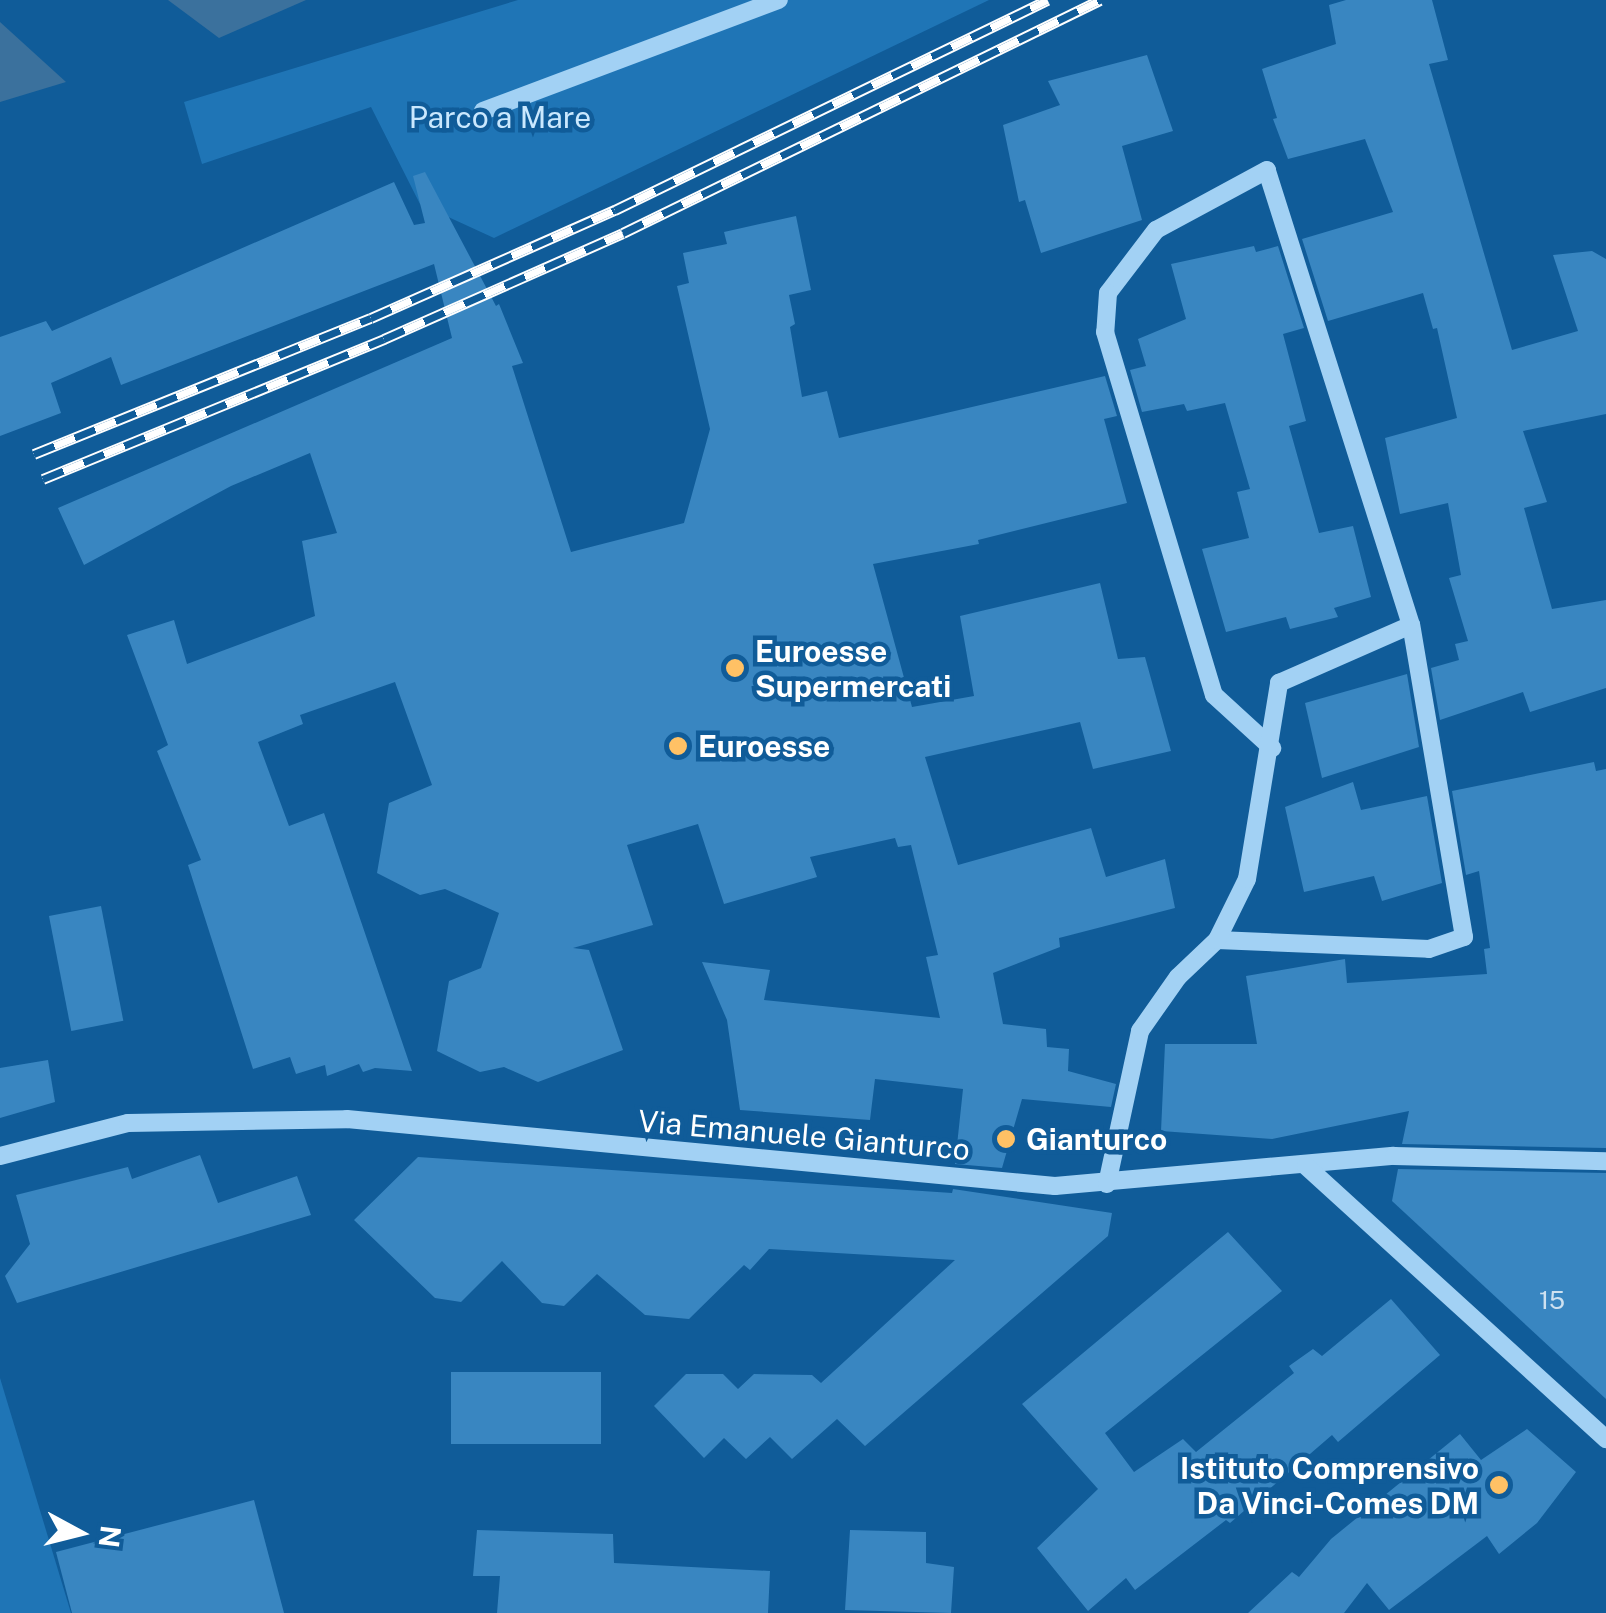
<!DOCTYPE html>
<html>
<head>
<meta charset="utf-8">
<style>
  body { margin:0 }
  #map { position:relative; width:1606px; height:1613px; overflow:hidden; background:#105c99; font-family:"Public Sans",sans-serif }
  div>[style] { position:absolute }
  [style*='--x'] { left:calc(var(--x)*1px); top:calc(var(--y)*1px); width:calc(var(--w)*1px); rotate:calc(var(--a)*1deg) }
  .green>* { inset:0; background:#1f75b6 }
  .water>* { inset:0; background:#3b719d }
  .building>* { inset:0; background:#3986c1; transform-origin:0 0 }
  .minor>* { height:18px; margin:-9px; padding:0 9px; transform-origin:9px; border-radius:9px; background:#a2d1f4 }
  .rail>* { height:11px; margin-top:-5.5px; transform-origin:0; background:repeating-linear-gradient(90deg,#105c99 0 22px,#fff 0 44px); box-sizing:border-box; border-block:2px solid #fff }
  .dots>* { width:28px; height:28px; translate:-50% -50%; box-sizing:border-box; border:5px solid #105c99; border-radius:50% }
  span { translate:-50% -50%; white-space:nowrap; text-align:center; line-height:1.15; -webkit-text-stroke:9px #105c99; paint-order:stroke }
  .number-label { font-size:25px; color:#cee1f0 }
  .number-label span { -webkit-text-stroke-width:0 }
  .park-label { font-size:30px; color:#cae8fe }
  .poi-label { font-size:30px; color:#fff; font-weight:700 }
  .left { translate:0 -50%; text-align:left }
  .right { translate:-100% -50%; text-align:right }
  .street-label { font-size:30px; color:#fff }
  .north { position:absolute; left:30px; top:1483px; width:100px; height:100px; -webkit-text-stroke:8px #105c99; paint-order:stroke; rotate:97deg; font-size:28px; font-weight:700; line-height:40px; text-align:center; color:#fff }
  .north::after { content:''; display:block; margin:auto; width:35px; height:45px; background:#fff; clip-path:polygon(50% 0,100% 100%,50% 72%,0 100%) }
</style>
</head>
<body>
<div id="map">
  <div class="green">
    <div style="clip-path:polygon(518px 0,989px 0,494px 238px,420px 204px,371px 107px,202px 164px,184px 102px)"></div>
    <div style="clip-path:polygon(0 1378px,71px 1613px,0 1613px)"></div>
  </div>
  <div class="water">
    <div style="clip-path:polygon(168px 0,306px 0,219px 38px)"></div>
    <div style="clip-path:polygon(0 22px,66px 82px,0 102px)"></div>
  </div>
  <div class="building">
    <div style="clip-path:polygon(1346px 0,1432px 0,1448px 60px,1429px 64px,1512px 350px,1578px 331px,1553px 255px,1592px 251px,1606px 259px,1606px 414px,1523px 431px,1547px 502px,1524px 508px,1552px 609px,1606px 600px,1606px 688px,1530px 712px,1523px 692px,1440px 720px,1431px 668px,1459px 660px,1455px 644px,1468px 641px,1449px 578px,1461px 575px,1448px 503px,1400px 514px,1385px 438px,1457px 418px,1437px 328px,1433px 329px,1423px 293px,1328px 321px,1302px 239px,1393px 212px,1365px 139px,1288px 159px,1273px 119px,1277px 118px,1262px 69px,1336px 44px,1329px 5px)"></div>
    <div style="clip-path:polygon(1147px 55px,1173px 131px,1122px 146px,1142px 220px,1041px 253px,1025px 200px,1019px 202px,1003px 125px,1060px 105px,1048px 81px)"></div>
    <div style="clip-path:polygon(425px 172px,496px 306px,499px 304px,523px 363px,512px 366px,571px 552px,684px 523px,710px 429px,677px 286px,689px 283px,683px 253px,727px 244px,724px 232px,796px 216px,811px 290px,789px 295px,795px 324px,790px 327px,802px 397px,827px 391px,839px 438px,1105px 376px,1117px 416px,1104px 419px,1127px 503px,978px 540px,979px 544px,873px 564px,912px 707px,974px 696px,960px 616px,1100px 583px,1118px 659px,1145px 657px,1171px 751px,1093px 769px,1080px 722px,925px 757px,958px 865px,1091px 828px,1106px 877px,1165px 859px,1175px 908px,1059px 938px,1060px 947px,993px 973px,1003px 1024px,1046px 1029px,1047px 1047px,1069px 1049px,1068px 1071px,1116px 1084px,1111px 1107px,1022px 1099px,1002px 1168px,955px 1164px,963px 1089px,875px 1079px,870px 1120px,740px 1110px,727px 1020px,702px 962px,770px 970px,764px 1000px,940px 1018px,926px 957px,938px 955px,911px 845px,898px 847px,895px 838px,810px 857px,817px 877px,724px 904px,698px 824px,627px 845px,653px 925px,573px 948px,589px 950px,623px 1050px,538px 1082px,504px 1067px,480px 1072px,437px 1051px,449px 981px,481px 968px,499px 913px,445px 889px,420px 895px,377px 873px,389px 803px,432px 785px,395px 682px,300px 715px,303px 724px,258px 742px,289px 826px,324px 813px,412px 1071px,375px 1068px,363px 1072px,359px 1064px,327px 1076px,325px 1065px,296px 1074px,290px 1057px,253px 1069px,188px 865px,201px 860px,157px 751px,168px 745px,127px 635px,174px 620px,187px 664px,315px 616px,302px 541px,337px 533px,310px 453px,231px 486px,84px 565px,58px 508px,452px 338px,434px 264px,121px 385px,111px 357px,51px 383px,61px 413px,0 436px,0 337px,46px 321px,52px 331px,394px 182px,414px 225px,425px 223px,413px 176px)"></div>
    <div style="clip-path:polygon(1254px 246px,1256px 252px,1278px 246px,1304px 328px,1283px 334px,1306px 421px,1289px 426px,1319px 533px,1353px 526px,1371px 597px,1334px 608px,1338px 617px,1290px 629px,1286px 617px,1226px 632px,1202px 549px,1249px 538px,1237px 492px,1250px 489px,1225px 403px,1187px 411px,1184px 404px,1142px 412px,1130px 370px,1146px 366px,1138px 339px,1186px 319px,1171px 264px)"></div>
    <div style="clip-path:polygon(1407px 674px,1419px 747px,1322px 778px,1305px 703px)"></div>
    <div style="clip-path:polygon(1594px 762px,1596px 771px,1606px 769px,1606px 1148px,1402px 1144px,1409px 1111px,1272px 1139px,1161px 1131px,1165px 1044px,1257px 1044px,1246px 976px,1345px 959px,1347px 983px,1487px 974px,1484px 949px,1490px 948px,1479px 871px,1466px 875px,1452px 791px)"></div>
    <div style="clip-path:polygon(1353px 782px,1361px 810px,1427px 796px,1442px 883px,1382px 901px,1374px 876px,1304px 892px,1285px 807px)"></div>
    <div style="left:101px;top:906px;width:117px;height:53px;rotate:79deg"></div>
    <div style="clip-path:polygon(48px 1060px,55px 1102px,0 1118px,0 1068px)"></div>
    <div style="clip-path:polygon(200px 1155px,218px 1203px,297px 1176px,311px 1215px,17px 1303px,5px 1276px,30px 1244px,16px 1195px,128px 1167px,132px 1179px)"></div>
    <div style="clip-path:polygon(418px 1157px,952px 1193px,953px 1189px,1112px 1213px,1108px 1236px,865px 1446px,837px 1419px,792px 1459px,770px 1437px,746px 1459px,724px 1438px,704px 1458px,654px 1406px,686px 1374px,723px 1374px,738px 1389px,754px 1374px,812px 1375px,821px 1383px,955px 1260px,769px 1249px,750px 1270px,744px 1265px,689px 1319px,645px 1315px,597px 1274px,564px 1306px,542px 1303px,502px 1261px,461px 1302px,435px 1298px,354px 1220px)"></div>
    <div style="clip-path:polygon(1398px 1169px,1606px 1173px,1606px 1399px,1392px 1201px)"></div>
    <div style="clip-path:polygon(1228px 1232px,1282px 1291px,1105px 1433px,1134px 1472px,1183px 1439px,1196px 1452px,1294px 1373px,1289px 1366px,1313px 1349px,1322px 1356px,1391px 1299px,1440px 1355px,1338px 1442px,1332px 1435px,1230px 1523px,1226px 1520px,1135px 1590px,1126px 1578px,1088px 1611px,1037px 1548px,1098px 1489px,1022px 1404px)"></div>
    <div style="left:451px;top:1372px;width:150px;height:72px"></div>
    <div style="clip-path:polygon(1527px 1429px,1576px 1472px,1537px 1523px,1499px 1554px,1487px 1536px,1389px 1610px,1367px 1583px,1344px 1613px,1248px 1613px,1292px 1572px,1299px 1577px,1331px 1539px,1460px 1434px,1481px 1460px)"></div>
    <div style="clip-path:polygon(254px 1500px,284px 1613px,72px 1613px,56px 1552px)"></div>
    <div style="clip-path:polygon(477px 1530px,613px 1534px,614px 1563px,770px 1571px,768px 1613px,497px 1613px,500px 1576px,473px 1576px)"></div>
    <div style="clip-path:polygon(850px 1530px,926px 1532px,926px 1563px,954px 1567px,951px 1613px,845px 1610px)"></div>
  </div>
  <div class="minor">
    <div style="--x:483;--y:111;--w:316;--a:-20.6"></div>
    <div style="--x:1217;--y:940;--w:212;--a:2.4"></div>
    <div style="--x:1429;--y:949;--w:37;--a:-19"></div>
    <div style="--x:1464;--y:937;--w:316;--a:-99.6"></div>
    <div style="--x:1411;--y:625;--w:477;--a:-107.6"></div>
    <div style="--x:1267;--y:170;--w:126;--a:151.6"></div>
    <div style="--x:1156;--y:230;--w:79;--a:127.3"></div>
    <div style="--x:1108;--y:293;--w:39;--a:94"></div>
    <div style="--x:1105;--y:332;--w:379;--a:73.3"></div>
    <div style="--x:1214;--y:695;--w:79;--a:42.4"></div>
    <div style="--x:0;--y:1156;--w:132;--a:-14.5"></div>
    <div style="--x:128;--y:1123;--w:219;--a:-1"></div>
    <div style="--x:347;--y:1119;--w:711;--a:5.41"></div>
    <div style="--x:1055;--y:1186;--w:340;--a:-5.1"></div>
    <div style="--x:1394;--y:1156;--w:212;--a:1.4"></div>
    <div style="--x:1306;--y:1166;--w:406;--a:42.3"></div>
    <div style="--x:1107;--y:1184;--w:157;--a:-77.8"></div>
    <div style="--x:1140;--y:1031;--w:66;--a:-54.9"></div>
    <div style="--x:1178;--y:977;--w:54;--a:-43.5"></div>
    <div style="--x:1217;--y:940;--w:68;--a:-63.8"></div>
    <div style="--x:1247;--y:879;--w:199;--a:-80.7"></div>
    <div style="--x:1279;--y:683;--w:144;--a:-23.7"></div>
  </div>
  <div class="rail">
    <div style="--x:34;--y:454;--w:363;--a:-22"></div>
    <div style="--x:371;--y:318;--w:267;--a:-23.9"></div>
    <div style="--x:615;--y:210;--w:481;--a:-25.9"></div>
    <div style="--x:43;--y:479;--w:369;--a:-22.3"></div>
    <div style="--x:384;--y:339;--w:261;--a:-23.9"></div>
    <div style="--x:623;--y:233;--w:531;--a:-26.03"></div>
  </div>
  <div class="dots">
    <div style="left:735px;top:668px;background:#ffc165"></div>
    <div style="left:678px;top:746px;background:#ffc165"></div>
    <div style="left:1006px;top:1139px;background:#ffc165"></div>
    <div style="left:1499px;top:1485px;background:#ffc165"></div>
  </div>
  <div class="number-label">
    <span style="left:1552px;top:1300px">15</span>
  </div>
  <div class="park-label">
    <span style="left:500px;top:117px">Parco a Mare</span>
  </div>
  <div class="poi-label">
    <span class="left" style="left:755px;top:668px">Euroesse<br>Supermercati</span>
    <span class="left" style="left:698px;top:746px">Euroesse</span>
    <span class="left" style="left:1026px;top:1139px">Gianturco</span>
    <span class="right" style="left:1479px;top:1485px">Istituto Comprensivo<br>Da Vinci-Comes DM</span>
  </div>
  <div class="street-label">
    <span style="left:804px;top:1135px;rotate:5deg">Via Emanuele Gianturco</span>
  </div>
  <div class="north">N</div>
</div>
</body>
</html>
